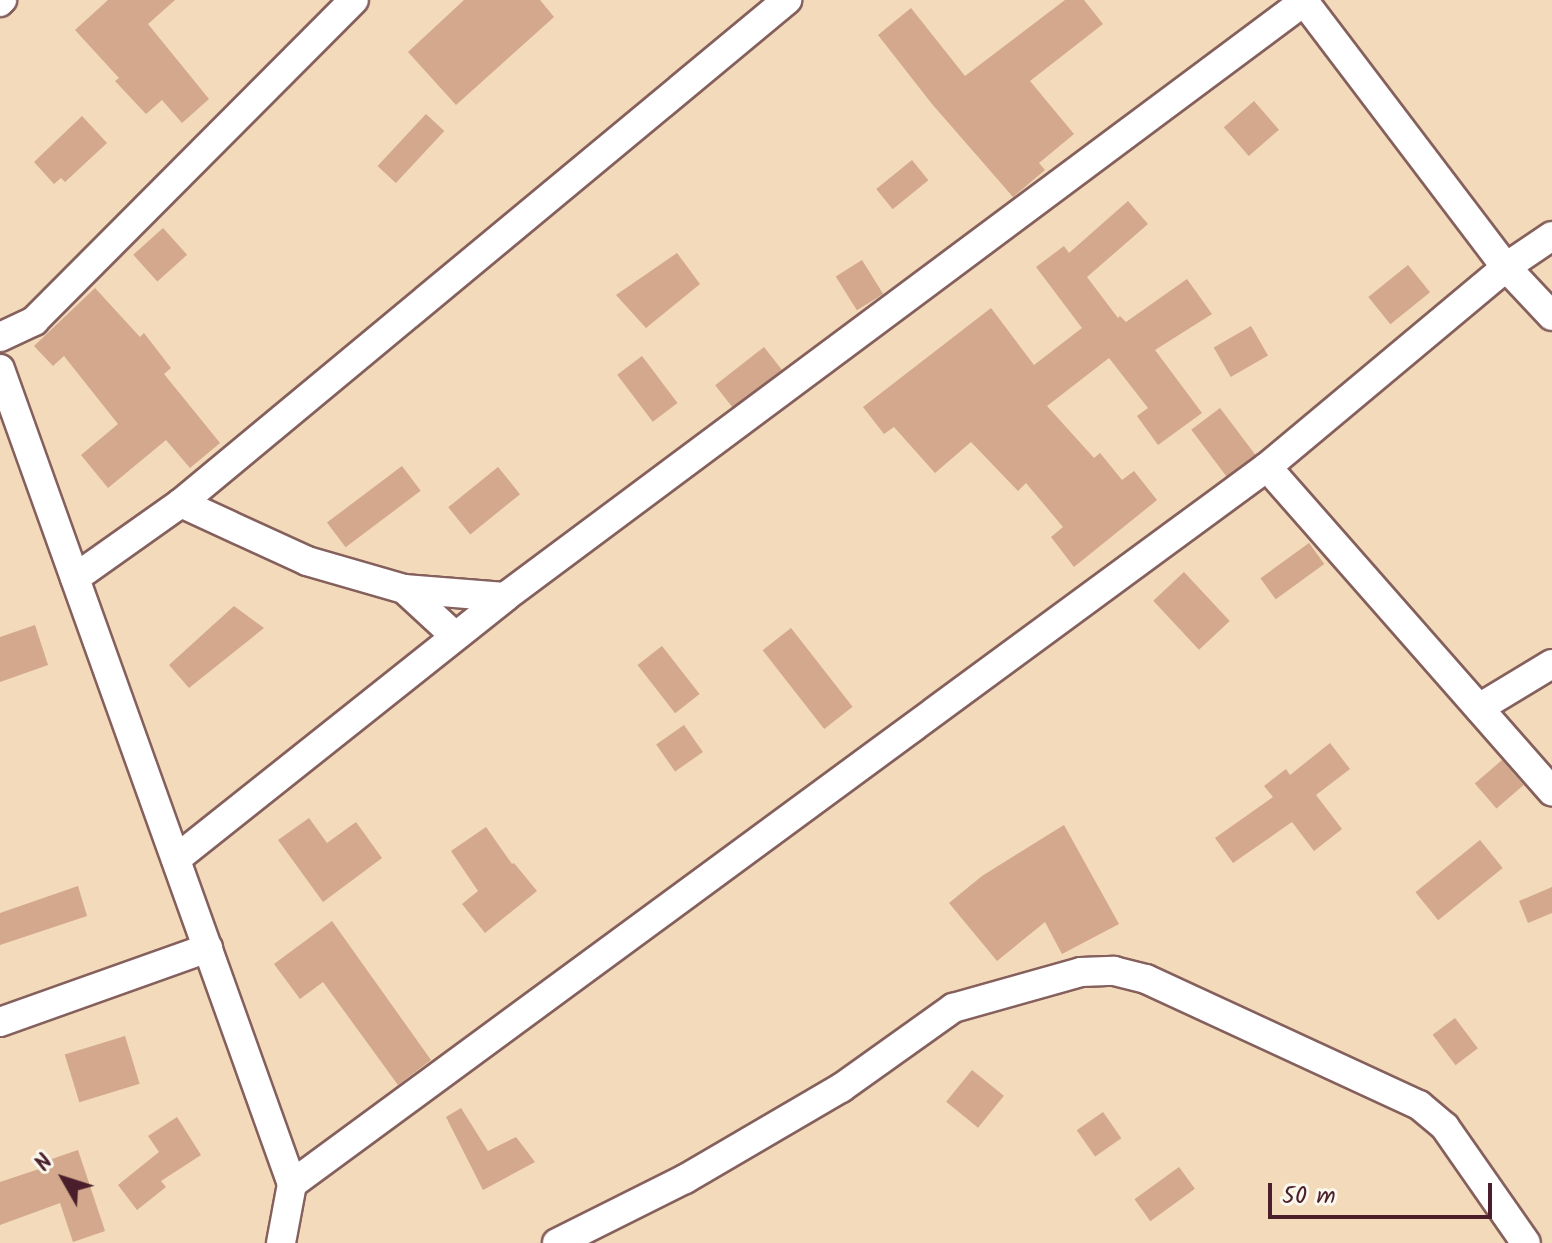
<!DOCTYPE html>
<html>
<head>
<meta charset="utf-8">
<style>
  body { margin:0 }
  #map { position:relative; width:1552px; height:1243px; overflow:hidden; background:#f2daba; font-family:Kalam,sans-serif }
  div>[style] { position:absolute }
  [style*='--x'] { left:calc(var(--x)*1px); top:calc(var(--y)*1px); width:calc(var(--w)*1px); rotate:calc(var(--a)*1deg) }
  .building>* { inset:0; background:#d3a88c; transform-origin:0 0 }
  .roads { filter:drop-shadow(2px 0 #85605d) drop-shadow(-2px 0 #85605d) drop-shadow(0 2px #85605d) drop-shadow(0 -2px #85605d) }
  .minor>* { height:28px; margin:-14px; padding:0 14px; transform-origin:14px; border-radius:14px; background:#fff }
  span { translate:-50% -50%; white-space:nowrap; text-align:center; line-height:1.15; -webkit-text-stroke:6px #fbf7ec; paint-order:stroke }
  .north { position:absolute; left:24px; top:1139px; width:80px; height:80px; -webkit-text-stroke:6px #fbf7ec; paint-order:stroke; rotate:309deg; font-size:22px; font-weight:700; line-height:32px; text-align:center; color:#4a1f2b }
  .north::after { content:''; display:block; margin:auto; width:28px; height:36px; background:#4a1f2b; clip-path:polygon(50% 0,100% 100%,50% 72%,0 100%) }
  .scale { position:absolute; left:1268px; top:1183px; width:224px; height:36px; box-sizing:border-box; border:4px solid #4a1f2b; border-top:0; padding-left:10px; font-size:24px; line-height:28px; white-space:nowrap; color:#4a1f2b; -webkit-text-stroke:6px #fbf7ec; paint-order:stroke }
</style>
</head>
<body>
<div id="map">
  <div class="building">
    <div style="clip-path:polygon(108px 0,175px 0,148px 24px,209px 99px,182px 123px,162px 100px,146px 114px,115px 81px,119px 78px,75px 30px)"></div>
    <div style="clip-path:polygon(464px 0,540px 0,554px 17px,456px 105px,408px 52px)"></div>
    <div style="clip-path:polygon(1065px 0,1084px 0,1103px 24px,1030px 81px,1074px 134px,1039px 163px,1045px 170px,1013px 197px,932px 104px,878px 35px,911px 8px,965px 76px)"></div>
    <div style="left:1254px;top:101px;width:38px;height:40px;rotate:49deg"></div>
    <div style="left:426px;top:114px;width:25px;height:71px;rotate:43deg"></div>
    <div style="clip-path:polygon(82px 116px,107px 143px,65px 182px,61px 178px,54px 184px,34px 162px)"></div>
    <div style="left:912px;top:160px;width:26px;height:46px;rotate:51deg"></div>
    <div style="clip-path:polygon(1128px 201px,1148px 224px,1087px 277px,1118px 318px,1120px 316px,1126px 322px,1187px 279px,1212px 314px,1155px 350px,1202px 413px,1158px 445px,1137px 416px,1148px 408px,1109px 358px,1047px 406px,1094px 458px,1100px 453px,1122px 480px,1134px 471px,1157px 500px,1074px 567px,1051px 537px,1063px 527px,1026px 483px,1018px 491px,971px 442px,935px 473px,894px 427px,884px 434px,863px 407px,991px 308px,1034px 365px,1082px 328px,1036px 267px,1064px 246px,1069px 253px)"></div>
    <div style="left:163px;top:228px;width:36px;height:40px;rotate:48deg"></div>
    <div style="clip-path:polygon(677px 253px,700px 284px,646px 328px,616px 295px)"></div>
    <div style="left:862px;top:260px;width:40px;height:31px;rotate:58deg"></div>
    <div style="left:1408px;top:265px;width:35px;height:51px;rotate:51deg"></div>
    <div style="clip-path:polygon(95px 288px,140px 337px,144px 333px,171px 368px,164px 374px,220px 443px,190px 468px,166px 440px,108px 488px,81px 455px,118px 424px,64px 356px,53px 366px,34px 346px)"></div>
    <div style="left:1251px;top:326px;width:34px;height:43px;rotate:60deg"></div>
    <div style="left:764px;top:347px;width:29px;height:62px;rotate:52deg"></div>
    <div style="left:642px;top:356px;width:59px;height:31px;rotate:53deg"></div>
    <div style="left:1220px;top:408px;width:59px;height:36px;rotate:53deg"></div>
    <div style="left:402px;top:466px;width:31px;height:94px;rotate:53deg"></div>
    <div style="left:498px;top:467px;width:35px;height:64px;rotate:51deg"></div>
    <div style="left:1309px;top:543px;width:26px;height:60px;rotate:54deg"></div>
    <div style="left:1184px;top:572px;width:67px;height:42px;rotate:47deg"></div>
    <div style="clip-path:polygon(234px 606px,264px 628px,189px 688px,169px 665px)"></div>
    <div style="clip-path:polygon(35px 625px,48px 665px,0 682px,0 637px)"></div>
    <div style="left:791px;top:628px;width:100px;height:36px;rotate:52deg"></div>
    <div style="left:662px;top:646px;width:61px;height:31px;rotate:52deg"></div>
    <div style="left:684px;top:725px;width:33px;height:34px;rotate:55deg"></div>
    <div style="clip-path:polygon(1330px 743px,1350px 769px,1316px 795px,1342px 829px,1314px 851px,1292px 822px,1233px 863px,1215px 838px,1273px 797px,1264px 786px,1286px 769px,1290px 775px)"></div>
    <div style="left:1502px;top:760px;width:33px;height:36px;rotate:49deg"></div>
    <div style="clip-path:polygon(309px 818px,327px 843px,356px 822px,382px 858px,323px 902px,278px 840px)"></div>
    <div style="clip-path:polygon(1064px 825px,1119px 924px,1062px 954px,1045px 922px,997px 961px,949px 903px,982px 876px)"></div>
    <div style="clip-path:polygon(486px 827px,512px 864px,514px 863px,537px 891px,485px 933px,462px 904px,478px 891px,451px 851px)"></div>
    <div style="left:1480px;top:840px;width:36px;height:83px;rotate:51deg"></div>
    <div style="clip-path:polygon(78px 886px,87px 916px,0 945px,0 913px)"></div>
    <div style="clip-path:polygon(1552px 887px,1552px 913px,1528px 923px,1519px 901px)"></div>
    <div style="clip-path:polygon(332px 921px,431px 1060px,398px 1085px,323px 982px,300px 999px,274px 964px)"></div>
    <div style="left:1455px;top:1018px;width:38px;height:28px;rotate:53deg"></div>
    <div style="left:125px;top:1036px;width:50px;height:63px;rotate:73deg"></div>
    <div style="left:972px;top:1070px;width:41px;height:41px;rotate:39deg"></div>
    <div style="clip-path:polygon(461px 1108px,488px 1151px,516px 1137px,535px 1162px,483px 1190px,446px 1117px)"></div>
    <div style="left:1103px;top:1112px;width:32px;height:32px;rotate:55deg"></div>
    <div style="clip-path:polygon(177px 1117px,201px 1155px,161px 1181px,166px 1187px,137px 1210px,118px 1185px,159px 1152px,148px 1136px)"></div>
    <div style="clip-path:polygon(78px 1150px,105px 1231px,73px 1242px,60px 1203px,0 1225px,0 1182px,48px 1166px,46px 1161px)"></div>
    <div style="left:1179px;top:1167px;width:27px;height:55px;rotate:54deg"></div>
  </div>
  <div class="roads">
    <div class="minor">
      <div style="--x:1303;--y:0;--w:335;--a:52.8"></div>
      <div style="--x:1506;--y:267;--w:67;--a:46.8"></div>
      <div style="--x:0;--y:2;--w:3;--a:-45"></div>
      <div style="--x:0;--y:337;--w:38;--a:-25"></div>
      <div style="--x:34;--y:321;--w:453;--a:-45.1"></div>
      <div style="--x:0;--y:369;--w:866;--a:70.29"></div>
      <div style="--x:292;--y:1184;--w:60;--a:100.6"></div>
      <div style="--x:1267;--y:467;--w:432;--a:48.7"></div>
      <div style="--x:181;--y:503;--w:139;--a:24.7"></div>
      <div style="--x:307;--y:561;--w:101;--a:16.1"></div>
      <div style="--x:404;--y:589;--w:101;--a:4.5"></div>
      <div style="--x:75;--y:578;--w:130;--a:-35.3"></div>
      <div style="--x:181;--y:503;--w:788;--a:-39.69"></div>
      <div style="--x:404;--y:589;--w:69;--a:42.7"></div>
      <div style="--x:1479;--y:708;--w:85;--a:-31.1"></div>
      <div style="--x:176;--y:859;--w:421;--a:-38.5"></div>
      <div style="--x:505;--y:597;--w:999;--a:-36.7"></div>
      <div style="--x:0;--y:1022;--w:221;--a:-19.6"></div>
      <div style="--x:292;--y:1184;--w:1210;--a:-36.33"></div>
      <div style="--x:1267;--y:467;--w:312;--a:-39.9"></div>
      <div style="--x:1506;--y:267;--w:55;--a:-34"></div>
      <div style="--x:557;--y:1243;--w:143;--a:-26.6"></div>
      <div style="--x:685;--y:1179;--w:181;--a:-30.3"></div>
      <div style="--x:841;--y:1088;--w:138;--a:-35.5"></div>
      <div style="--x:953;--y:1008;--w:133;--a:-15.7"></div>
      <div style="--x:1081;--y:972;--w:33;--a:-2"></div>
      <div style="--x:1114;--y:971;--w:33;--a:14"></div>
      <div style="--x:1146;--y:979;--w:301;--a:24.8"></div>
      <div style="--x:1419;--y:1105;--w:34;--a:40"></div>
      <div style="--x:1445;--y:1127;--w:141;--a:55.1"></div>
    </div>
  </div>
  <div class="north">N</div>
  <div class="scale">50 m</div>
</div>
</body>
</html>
